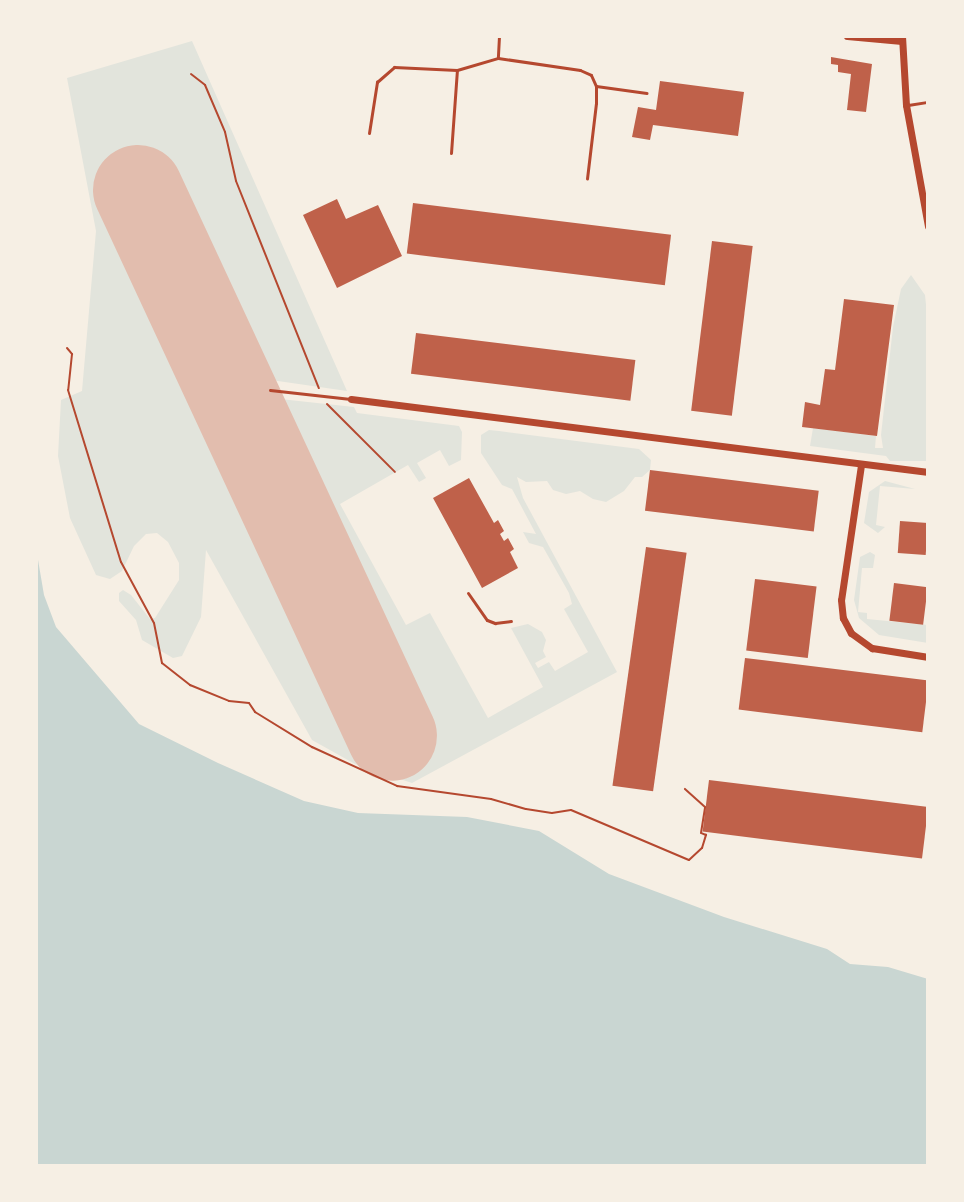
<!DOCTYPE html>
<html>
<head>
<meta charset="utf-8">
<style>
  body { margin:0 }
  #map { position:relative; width:964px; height:1202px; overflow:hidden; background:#f6efe4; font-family:Overpass,sans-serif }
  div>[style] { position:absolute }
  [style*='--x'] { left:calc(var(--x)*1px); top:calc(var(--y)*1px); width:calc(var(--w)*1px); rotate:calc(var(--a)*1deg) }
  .green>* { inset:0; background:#e2e4dc }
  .water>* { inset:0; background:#c9d6d2 }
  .runway>* { height:90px; margin:-45px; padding:0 45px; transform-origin:45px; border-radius:45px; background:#e2bdae }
  .building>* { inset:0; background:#bf614a; transform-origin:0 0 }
  .path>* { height:2px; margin:-1px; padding:0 1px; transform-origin:1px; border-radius:1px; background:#b5482f }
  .service>* { height:3px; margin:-1.5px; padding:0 1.5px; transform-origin:1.5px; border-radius:1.5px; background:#b5482f }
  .minor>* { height:7px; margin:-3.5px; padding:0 3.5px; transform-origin:3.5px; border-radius:3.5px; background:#b5482f }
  span { translate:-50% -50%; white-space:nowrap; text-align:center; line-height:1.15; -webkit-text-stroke:7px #f6efe4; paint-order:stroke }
  .frame { position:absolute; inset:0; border:38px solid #f6efe4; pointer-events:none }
</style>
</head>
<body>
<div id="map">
  <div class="green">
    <div style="clip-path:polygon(192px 41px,347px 391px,271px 380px,280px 399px,354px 407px,357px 413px,459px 426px,462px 432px,461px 460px,449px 466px,440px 450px,417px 463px,426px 478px,419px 482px,408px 465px,340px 504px,406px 625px,430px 613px,488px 718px,543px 687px,511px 628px,528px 624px,542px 632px,546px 640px,543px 651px,546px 657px,535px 663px,538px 668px,549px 662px,555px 671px,588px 652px,564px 609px,572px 604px,569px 593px,543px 547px,529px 543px,523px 532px,536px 534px,512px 489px,502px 485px,481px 453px,481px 435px,489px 430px,499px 431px,639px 449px,651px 460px,650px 470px,642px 477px,635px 477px,624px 491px,606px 502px,593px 499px,580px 491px,566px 494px,553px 490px,547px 481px,526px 482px,517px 477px,523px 498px,617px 672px,412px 783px,355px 764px,312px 740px,206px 550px,201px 617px,182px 656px,173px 658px,142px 640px,136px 620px,119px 601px,119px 593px,123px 590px,131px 595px,150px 619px,155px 618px,179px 580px,179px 563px,168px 542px,157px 533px,146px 534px,134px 546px,122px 571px,110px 579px,96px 575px,70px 518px,58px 456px,61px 400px,82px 391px,96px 231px,67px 78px)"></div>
    <div style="clip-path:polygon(911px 275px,925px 295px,928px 324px,928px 461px,890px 461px,886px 456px,810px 446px,813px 428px,876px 436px,875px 448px,883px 448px,881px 435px,893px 327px,901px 289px)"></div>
    <div style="clip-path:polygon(885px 481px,915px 489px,880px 486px,876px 525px,885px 527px,878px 533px,864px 523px,869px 492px)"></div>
    <div style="clip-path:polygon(870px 552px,875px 555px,873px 568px,862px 568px,858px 612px,867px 613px,867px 619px,928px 625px,928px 643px,879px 635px,859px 618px,854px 600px,860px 557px)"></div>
  </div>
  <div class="water">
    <div style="clip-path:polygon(36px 548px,44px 595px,56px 627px,139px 724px,218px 763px,304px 801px,358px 813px,467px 817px,539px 831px,609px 874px,724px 917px,827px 949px,850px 964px,888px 967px,928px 979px,928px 1166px,36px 1166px)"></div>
  </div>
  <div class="runway">
    <div style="--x:138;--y:190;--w:602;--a:65.05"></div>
  </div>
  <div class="building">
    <div style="clip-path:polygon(831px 57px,872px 64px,866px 112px,847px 110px,851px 74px,838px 72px,838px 65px,831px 64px)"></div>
    <div style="clip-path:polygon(660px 81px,744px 92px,738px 136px,653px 125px,650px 140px,632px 137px,638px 107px,656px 110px)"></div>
    <div style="clip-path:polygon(337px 199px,346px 219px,378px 205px,402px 256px,337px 288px,303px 215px)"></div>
    <div style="left:413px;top:203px;width:260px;height:51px;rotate:7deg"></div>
    <div style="left:712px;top:241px;width:41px;height:171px;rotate:7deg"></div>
    <div style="clip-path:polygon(844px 299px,894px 305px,877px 436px,802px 427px,805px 402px,820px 405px,825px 369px,835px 370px)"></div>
    <div style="left:416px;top:333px;width:221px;height:41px;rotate:7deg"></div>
    <div style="left:650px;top:470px;width:170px;height:41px;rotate:7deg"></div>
    <div style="clip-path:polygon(469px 478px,494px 523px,498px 520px,504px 531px,500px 534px,504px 541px,508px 538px,514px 549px,510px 552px,518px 568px,482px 588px,433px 498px)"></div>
    <div style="left:900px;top:521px;width:28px;height:32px;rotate:4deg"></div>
    <div style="left:646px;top:547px;width:41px;height:241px;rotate:8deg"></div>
    <div style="left:755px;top:579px;width:62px;height:72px;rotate:7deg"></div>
    <div style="left:894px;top:583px;width:34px;height:38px;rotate:7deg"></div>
    <div style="left:745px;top:658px;width:185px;height:52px;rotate:7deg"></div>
    <div style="left:709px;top:780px;width:221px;height:52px;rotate:7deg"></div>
  </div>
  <div class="path">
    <div style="--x:191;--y:74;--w:18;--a:38"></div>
    <div style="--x:205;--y:85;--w:51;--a:66.9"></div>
    <div style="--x:225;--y:132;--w:50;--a:77.3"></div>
    <div style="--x:236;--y:181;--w:223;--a:68.2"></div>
    <div style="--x:67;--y:348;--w:8;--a:50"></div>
    <div style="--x:72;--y:354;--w:36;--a:96"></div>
    <div style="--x:68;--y:390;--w:180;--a:72.9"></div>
    <div style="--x:121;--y:562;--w:69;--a:61.6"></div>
    <div style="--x:154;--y:623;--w:41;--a:78.7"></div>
    <div style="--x:162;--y:663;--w:36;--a:38"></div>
    <div style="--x:190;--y:685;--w:42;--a:22.3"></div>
    <div style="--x:229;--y:701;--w:20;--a:6"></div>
    <div style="--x:249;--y:703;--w:11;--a:56"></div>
    <div style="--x:255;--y:712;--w:67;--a:31.6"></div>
    <div style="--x:312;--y:747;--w:94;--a:24.6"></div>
    <div style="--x:397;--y:786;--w:95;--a:7.9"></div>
    <div style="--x:491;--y:799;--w:36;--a:16"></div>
    <div style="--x:526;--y:809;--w:26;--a:9"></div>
    <div style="--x:552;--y:813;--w:19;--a:-9"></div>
    <div style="--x:571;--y:810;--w:128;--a:23"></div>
    <div style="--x:689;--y:860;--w:18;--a:-43"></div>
    <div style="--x:702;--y:848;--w:14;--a:-73"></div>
    <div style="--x:706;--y:835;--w:5;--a:-158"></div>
    <div style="--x:701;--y:833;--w:26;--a:-81"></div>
    <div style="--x:705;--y:807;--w:27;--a:-138"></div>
    <div style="--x:327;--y:404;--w:96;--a:45"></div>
  </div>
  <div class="service">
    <div style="--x:499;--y:36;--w:22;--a:93"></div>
    <div style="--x:498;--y:58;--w:83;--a:8.3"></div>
    <div style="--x:580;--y:70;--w:12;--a:24"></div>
    <div style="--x:591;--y:75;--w:12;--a:66"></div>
    <div style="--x:596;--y:86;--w:17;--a:90"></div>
    <div style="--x:596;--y:103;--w:76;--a:96.8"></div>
    <div style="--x:596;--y:86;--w:51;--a:7.8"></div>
    <div style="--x:908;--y:105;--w:20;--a:-9"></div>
    <div style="--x:369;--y:133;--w:52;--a:-81.1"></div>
    <div style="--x:377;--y:82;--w:23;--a:-41"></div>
    <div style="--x:394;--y:67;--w:63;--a:2.7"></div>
    <div style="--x:457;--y:70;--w:43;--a:-16.3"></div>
    <div style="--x:451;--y:153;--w:83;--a:-85.9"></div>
    <div style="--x:270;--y:390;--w:81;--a:6.3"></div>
    <div style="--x:468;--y:593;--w:33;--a:55"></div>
    <div style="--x:487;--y:620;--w:9;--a:21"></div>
    <div style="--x:495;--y:623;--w:16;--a:-7"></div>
  </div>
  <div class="minor">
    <div style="--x:847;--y:36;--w:55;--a:5.2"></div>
    <div style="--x:902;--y:36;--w:69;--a:86.7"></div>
    <div style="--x:906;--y:105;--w:123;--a:79.7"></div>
    <div style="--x:351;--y:399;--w:582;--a:7.21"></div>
    <div style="--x:861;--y:465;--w:136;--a:98.4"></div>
    <div style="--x:841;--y:600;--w:18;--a:84"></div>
    <div style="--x:843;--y:618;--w:17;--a:62"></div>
    <div style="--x:851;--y:633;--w:26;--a:36"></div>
    <div style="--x:872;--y:648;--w:57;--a:9.1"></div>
  </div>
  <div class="frame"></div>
</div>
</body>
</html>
